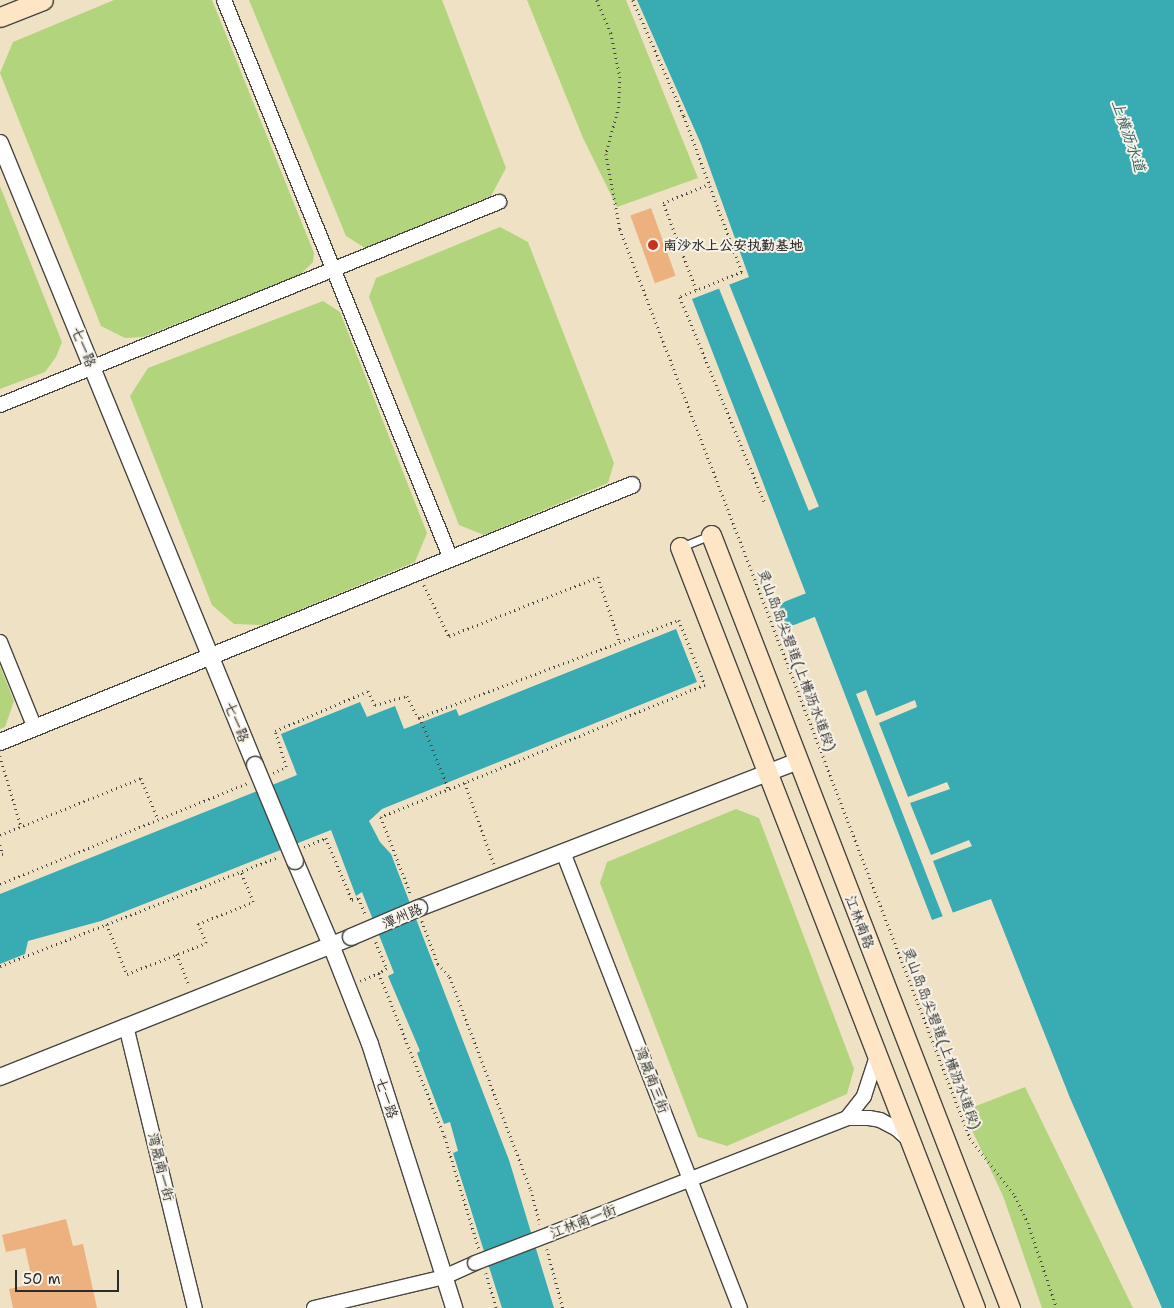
<!DOCTYPE html>
<html>
<head>
<meta charset="utf-8">
<style>
  body { margin:0 }
  #map { position:relative; width:1174px; height:1308px; overflow:hidden; background:#efe2c4; font-family:"Shantell Sans","LXGW WenKai TC",sans-serif }
  div>[style] { position:absolute }
  [style*='--x'] { left:calc(var(--x)*1px); top:calc(var(--y)*1px); width:calc(var(--w)*1px); rotate:calc(var(--a)*1deg) }
  .green>* { inset:0; background:#b2d47d }
  .water>* { inset:0; background:#39abb3 }
  .pier>* { inset:0; background:#efe2c4; transform-origin:0 0 }
  .river>* { height:25px; margin:-12.5px; padding:0 12.5px; transform-origin:12.5px; border-radius:12.5px; background:#39abb3 }
  .building>* { inset:0; background:#edb180; transform-origin:0 0 }
  .path>* { height:2.5px; margin-top:-1.25px; transform-origin:0; background:repeating-linear-gradient(90deg,#484642 0 1px,transparent 0 5px) }
  .roads { filter:drop-shadow(1px 0 #484642) drop-shadow(-1px 0 #484642) drop-shadow(0 1px #484642) drop-shadow(0 -1px #484642) }
  .service>* { height:7px; margin:-3.5px; padding:0 3.5px; transform-origin:3.5px; border-radius:3.5px; background:#fff }
  .minor>* { height:14px; margin:-7px; padding:0 7px; transform-origin:7px; border-radius:7px; background:#fff }
  .tertiary>* { height:16px; margin:-8px; padding:0 8px; transform-origin:8px; border-radius:8px; background:#fff }
  .secondary>* { height:19px; margin:-9.5px; padding:0 9.5px; transform-origin:9.5px; border-radius:9.5px; background:#fde5c5 }
  .bridges { filter:drop-shadow(1px 0 #484642) drop-shadow(-1px 0 #484642) drop-shadow(0 1px #484642) drop-shadow(0 -1px #484642) }
  .minor-bridge>* { height:14px; margin:-7px; padding:0 7px; transform-origin:7px; border-radius:7px; background:#fff }
  .tertiary-bridge>* { height:16px; margin:-8px; padding:0 8px; transform-origin:8px; border-radius:8px; background:#fff }
  .dots>* { width:14px; height:14px; translate:-50% -50%; box-sizing:border-box; border:2px solid #f7f3e8; border-radius:50% }
  span { translate:-50% -50%; white-space:nowrap; text-align:center; line-height:1.15; -webkit-text-stroke:4px #f7f3e8; paint-order:stroke }
  .poi-label { font-size:14px; color:#2b2b2b; font-weight:700 }
  .left { translate:0 -50%; text-align:left }
  .street-label { font-size:14px; color:#2b2b2b }
  .water-label { font-size:15px; color:#315e61; font-style:italic }
  .scale { position:absolute; left:15px; top:1270px; width:104px; height:22px; box-sizing:border-box; border:2px solid #2b2b2b; border-top:0; padding-left:6px; font-size:15px; line-height:18px; white-space:nowrap; color:#2b2b2b; -webkit-text-stroke:4px #f7f3e8; paint-order:stroke }
</style>
</head>
<body>
<div id="map">
  <div class="green">
    <div style="clip-path:polygon(114px 0,212px 0,314px 253px,313px 262px,301px 274px,143px 337px,125px 338px,101px 326px,0 73px,13px 42px)"></div>
    <div style="clip-path:polygon(249px 0,442px 0,506px 168px,491px 196px,365px 248px,346px 236px)"></div>
    <div style="clip-path:polygon(527px 0,626px 0,698px 178px,617px 207px,583px 138px)"></div>
    <div style="clip-path:polygon(0 186px,62px 342px,56px 357px,45px 372px,0 389px)"></div>
    <div style="clip-path:polygon(500px 227px,528px 242px,614px 463px,608px 483px,484px 535px,459px 525px,369px 297px,376px 278px)"></div>
    <div style="clip-path:polygon(323px 301px,340px 312px,427px 533px,415px 562px,263px 625px,234px 624px,212px 605px,130px 396px,148px 368px)"></div>
    <div style="clip-path:polygon(0 666px,14px 701px,5px 727px,0 729px)"></div>
    <div style="clip-path:polygon(736px 809px,759px 818px,854px 1069px,847px 1094px,727px 1146px,698px 1137px,600px 883px,607px 862px)"></div>
    <div style="clip-path:polygon(1025px 1087px,1133px 1308px,1042px 1308px,1003px 1196px,963px 1111px)"></div>
  </div>
  <div class="water">
    <div style="clip-path:polygon(637px 0,1174px 0,1174px 1308px,1162px 1308px,1070px 1098px,991px 899px,932px 920px,692px 299px,749px 277px,701px 144px)"></div>
    <div style="clip-path:polygon(676px 629px,697px 682px,382px 809px,369px 821px,380px 842px,391px 854px,509px 1160px,554px 1308px,502px 1308px,453px 1153px,458px 1151px,450px 1122px,444px 1124px,417px 1053px,420px 1051px,388px 976px,394px 973px,362px 892px,356px 896px,331px 830px,101px 921px,28px 941px,25px 954px,0 964px,0 894px,297px 775px,281px 734px,360px 702px,367px 717px,395px 706px,404px 729px,456px 709px,459px 716px)"></div>
  </div>
  <div class="pier">
    <div style="left:729px;top:284px;width:240px;height:11px;rotate:68deg"></div>
    <div style="clip-path:polygon(866px 690px,876px 716px,915px 700px,917px 707px,879px 723px,908px 797px,947px 782px,950px 789px,910px 803px,931px 855px,969px 840px,972px 846px,933px 861px,953px 913px,943px 917px,856px 694px)"></div>
  </div>
  <div class="river">
    <div style="--x:791;--y:612;--w:55;--a:-21.4"></div>
  </div>
  <div class="building">
    <div style="left:651px;top:208px;width:72px;height:22px;rotate:70deg"></div>
    <div style="clip-path:polygon(66px 1219px,73px 1246px,83px 1244px,97px 1308px,13px 1308px,9px 1289px,33px 1284px,25px 1248px,6px 1252px,2px 1235px)"></div>
  </div>
  <div class="path">
    <div style="--x:597;--y:0;--w:36;--a:67"></div>
    <div style="--x:611;--y:33;--w:45;--a:78.4"></div>
    <div style="--x:620;--y:77;--w:30;--a:92"></div>
    <div style="--x:619;--y:107;--w:49;--a:105.5"></div>
    <div style="--x:606;--y:154;--w:76;--a:79.4"></div>
    <div style="--x:620;--y:229;--w:974;--a:68.94"></div>
    <div style="--x:970;--y:1138;--w:73;--a:52.2"></div>
    <div style="--x:1015;--y:1196;--w:30;--a:64"></div>
    <div style="--x:1028;--y:1223;--w:90;--a:71.2"></div>
    <div style="--x:633;--y:0;--w:127;--a:66.3"></div>
    <div style="--x:684;--y:116;--w:166;--a:69.6"></div>
    <div style="--x:742;--y:272;--w:67;--a:158"></div>
    <div style="--x:680;--y:297;--w:221;--a:67.6"></div>
    <div style="--x:696;--y:290;--w:93;--a:-110.8"></div>
    <div style="--x:663;--y:203;--w:50;--a:-22.4"></div>
    <div style="--x:424;--y:585;--w:57;--a:63.9"></div>
    <div style="--x:449;--y:636;--w:160;--a:-21.6"></div>
    <div style="--x:598;--y:577;--w:69;--a:71.3"></div>
    <div style="--x:420;--y:717;--w:79;--a:68.3"></div>
    <div style="--x:0;--y:756;--w:73;--a:73.3"></div>
    <div style="--x:273;--y:773;--w:14;--a:-25"></div>
    <div style="--x:286;--y:767;--w:38;--a:-107"></div>
    <div style="--x:275;--y:731;--w:101;--a:-23.3"></div>
    <div style="--x:368;--y:691;--w:16;--a:63"></div>
    <div style="--x:375;--y:705;--w:33;--a:-16"></div>
    <div style="--x:407;--y:696;--w:25;--a:63"></div>
    <div style="--x:418;--y:718;--w:279;--a:-20.6"></div>
    <div style="--x:679;--y:620;--w:70;--a:68.2"></div>
    <div style="--x:705;--y:685;--w:350;--a:157.8"></div>
    <div style="--x:381;--y:817;--w:84;--a:69"></div>
    <div style="--x:465;--y:783;--w:86;--a:70.3"></div>
    <div style="--x:0;--y:835;--w:152;--a:-22"></div>
    <div style="--x:141;--y:778;--w:44;--a:67.5"></div>
    <div style="--x:0;--y:845;--w:9;--a:72"></div>
    <div style="--x:3;--y:854;--w:3;--a:162"></div>
    <div style="--x:304;--y:847;--w:24;--a:-22"></div>
    <div style="--x:326;--y:838;--w:67;--a:67.2"></div>
    <div style="--x:352;--y:900;--w:7;--a:-16"></div>
    <div style="--x:359;--y:898;--w:19;--a:69"></div>
    <div style="--x:0;--y:884;--w:267;--a:-22.2"></div>
    <div style="--x:422;--y:921;--w:46;--a:69.6"></div>
    <div style="--x:438;--y:964;--w:18;--a:47"></div>
    <div style="--x:450;--y:977;--w:228;--a:69.2"></div>
    <div style="--x:531;--y:1190;--w:35;--a:75"></div>
    <div style="--x:107;--y:924;--w:54;--a:68.2"></div>
    <div style="--x:127;--y:974;--w:85;--a:-21.4"></div>
    <div style="--x:206;--y:943;--w:21;--a:-113"></div>
    <div style="--x:198;--y:924;--w:59;--a:-21.8"></div>
    <div style="--x:253;--y:902;--w:32;--a:-112"></div>
    <div style="--x:376;--y:942;--w:29;--a:68"></div>
    <div style="--x:387;--y:969;--w:9;--a:153"></div>
    <div style="--x:379;--y:973;--w:177;--a:68.1"></div>
    <div style="--x:445;--y:1137;--w:117;--a:73.1"></div>
    <div style="--x:177;--y:954;--w:34;--a:69"></div>
    <div style="--x:0;--y:966;--w:299;--a:-21.4"></div>
    <div style="--x:360;--y:981;--w:21;--a:-23"></div>
    <div style="--x:547;--y:1249;--w:61;--a:74.8"></div>
    <div style="--x:486;--y:1273;--w:37;--a:73"></div>
  </div>
  <div class="roads">
    <div class="service">
      <div style="--x:681;--y:547;--w:32;--a:-22"></div>
    </div>
    <div class="minor">
      <div style="--x:224;--y:0;--w:603;--a:67.9"></div>
      <div style="--x:0;--y:405;--w:539;--a:-22.14"></div>
      <div style="--x:0;--y:642;--w:93;--a:67.9"></div>
      <div style="--x:563;--y:852;--w:489;--a:68.8"></div>
      <div style="--x:126;--y:1026;--w:290;--a:76.3"></div>
      <div style="--x:847;--y:1118;--w:28;--a:-52"></div>
      <div style="--x:864;--y:1096;--w:42;--a:-72"></div>
      <div style="--x:550;--y:1234;--w:319;--a:-21.3"></div>
      <div style="--x:847;--y:1118;--w:22;--a:0"></div>
      <div style="--x:869;--y:1118;--w:11;--a:10"></div>
      <div style="--x:880;--y:1120;--w:19;--a:28"></div>
      <div style="--x:897;--y:1129;--w:15;--a:42"></div>
      <div style="--x:314;--y:1308;--w:134;--a:-13.4"></div>
      <div style="--x:444;--y:1277;--w:34;--a:-24"></div>
    </div>
    <div class="tertiary">
      <div style="--x:0;--y:143;--w:672;--a:67.71"></div>
      <div style="--x:0;--y:742;--w:682;--a:-22.13"></div>
      <div style="--x:295;--y:861;--w:91;--a:66.8"></div>
      <div style="--x:331;--y:945;--w:106;--a:68.5"></div>
      <div style="--x:370;--y:1044;--w:277;--a:72.3"></div>
      <div style="--x:419;--y:908;--w:407;--a:-21.2"></div>
      <div style="--x:0;--y:1077;--w:378;--a:-21.7"></div>
    </div>
    <div class="secondary">
      <div style="--x:0;--y:17;--w:46;--a:-21.6"></div>
      <div style="--x:711;--y:535;--w:829;--a:68.85"></div>
      <div style="--x:680;--y:547;--w:816;--a:68.81"></div>
    </div>
  </div>
  <div class="bridges">
    <div class="minor-bridge">
      <div style="--x:475;--y:1263;--w:80;--a:-21.1"></div>
    </div>
    <div class="tertiary-bridge">
      <div style="--x:255;--y:765;--w:104;--a:67.4"></div>
      <div style="--x:351;--y:937;--w:74;--a:-23.1"></div>
    </div>
  </div>
  <div class="dots">
    <div style="left:653px;top:245px;background:#c8321e"></div>
  </div>
  <div class="poi-label">
    <span class="left" style="left:663px;top:245px">南沙水上公安执勤基地</span>
  </div>
  <div class="street-label">
    <span style="left:84px;top:347px;rotate:68deg">七一路</span>
    <span style="left:797px;top:660px;rotate:69deg">灵山岛岛尖碧道(上横沥水道段)</span>
    <span style="left:237px;top:722px;rotate:68deg">七一路</span>
    <span style="left:402px;top:916px;rotate:-23deg">潭州路</span>
    <span style="left:860px;top:922px;rotate:69deg">江林南路</span>
    <span style="left:942px;top:1038px;rotate:69deg">灵山岛岛尖碧道(上横沥水道段)</span>
    <span style="left:652px;top:1080px;rotate:69deg">湾晟南三街</span>
    <span style="left:387px;top:1098px;rotate:72deg">七一路</span>
    <span style="left:161px;top:1167px;rotate:76deg">湾晟南一街</span>
    <span style="left:583px;top:1221px;rotate:-21deg">江林南一街</span>
  </div>
  <div class="water-label">
    <span style="left:1128px;top:136px;rotate:71deg">上横沥水道</span>
  </div>
  <div class="scale">50 m</div>
</div>
</body>
</html>
